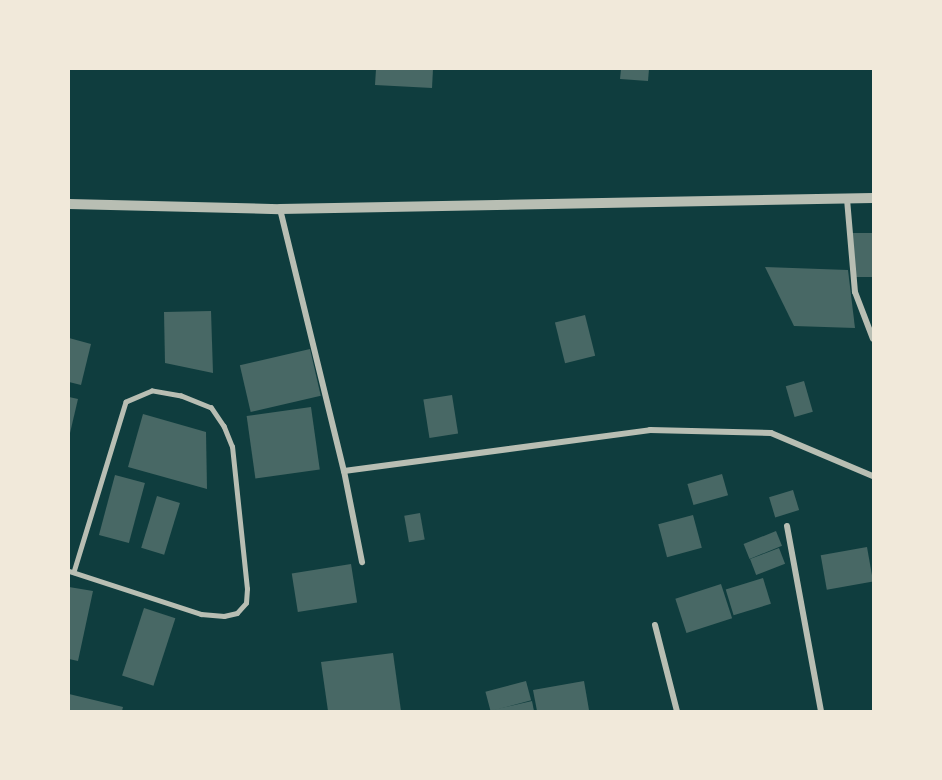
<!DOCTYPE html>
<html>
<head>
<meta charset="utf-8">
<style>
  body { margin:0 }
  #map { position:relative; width:942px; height:780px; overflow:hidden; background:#0f3d3e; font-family:Commissioner,sans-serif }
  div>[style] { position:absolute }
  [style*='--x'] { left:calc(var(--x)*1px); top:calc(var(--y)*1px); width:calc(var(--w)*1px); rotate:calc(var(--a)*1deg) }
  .building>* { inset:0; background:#486865; transform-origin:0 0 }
  .service>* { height:4.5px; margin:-2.25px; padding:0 2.25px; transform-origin:2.25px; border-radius:2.25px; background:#b8beb3 }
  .minor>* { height:6px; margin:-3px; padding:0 3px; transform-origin:3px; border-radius:3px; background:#b8beb3 }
  .tertiary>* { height:10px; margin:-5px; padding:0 5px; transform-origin:5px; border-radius:5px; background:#b8beb3 }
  span { translate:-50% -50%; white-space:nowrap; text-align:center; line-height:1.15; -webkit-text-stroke:4.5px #f1e9da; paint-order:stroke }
  .frame { position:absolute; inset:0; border:70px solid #f1e9da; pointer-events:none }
</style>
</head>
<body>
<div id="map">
  <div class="building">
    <div style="clip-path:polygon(376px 69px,433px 69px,432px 88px,375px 85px)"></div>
    <div style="clip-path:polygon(621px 69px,649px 69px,648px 81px,620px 79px)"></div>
    <div style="left:873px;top:233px;width:44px;height:20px;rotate:90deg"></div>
    <div style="clip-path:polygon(765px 267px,848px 270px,855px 328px,794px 326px)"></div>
    <div style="clip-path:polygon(211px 311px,213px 373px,165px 363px,164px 312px)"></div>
    <div style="left:585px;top:315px;width:42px;height:31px;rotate:76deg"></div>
    <div style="clip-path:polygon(69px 338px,91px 344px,81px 385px,69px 382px)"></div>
    <div style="left:310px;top:349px;width:48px;height:72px;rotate:77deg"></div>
    <div style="left:804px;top:381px;width:32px;height:19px;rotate:74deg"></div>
    <div style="left:452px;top:395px;width:39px;height:29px;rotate:81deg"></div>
    <div style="clip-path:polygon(69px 397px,78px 399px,70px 433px,69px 433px)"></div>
    <div style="left:311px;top:407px;width:63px;height:65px;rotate:82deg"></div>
    <div style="clip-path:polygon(143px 414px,206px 432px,207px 489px,128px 467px)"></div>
    <div style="left:722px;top:474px;width:22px;height:36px;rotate:74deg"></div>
    <div style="left:115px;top:475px;width:31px;height:62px;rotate:15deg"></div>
    <div style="left:793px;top:490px;width:21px;height:25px;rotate:73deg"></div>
    <div style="left:157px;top:496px;width:24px;height:54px;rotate:17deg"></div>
    <div style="left:420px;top:513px;width:27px;height:16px;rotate:80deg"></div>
    <div style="left:693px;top:515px;width:34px;height:36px;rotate:75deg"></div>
    <div style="left:776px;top:531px;width:16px;height:35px;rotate:68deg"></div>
    <div style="left:867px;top:547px;width:35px;height:47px;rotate:80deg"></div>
    <div style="left:779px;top:548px;width:17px;height:31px;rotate:69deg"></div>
    <div style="left:351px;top:564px;width:39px;height:60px;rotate:81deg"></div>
    <div style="left:763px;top:578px;width:27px;height:39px;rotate:73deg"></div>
    <div style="left:721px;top:584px;width:36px;height:48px;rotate:72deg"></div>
    <div style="clip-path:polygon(69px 587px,93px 591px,78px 661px,69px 659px)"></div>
    <div style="left:144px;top:608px;width:33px;height:71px;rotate:18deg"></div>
    <div style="clip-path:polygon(393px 653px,401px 711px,328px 711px,321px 662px)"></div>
    <div style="left:526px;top:681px;width:20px;height:42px;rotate:75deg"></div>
    <div style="clip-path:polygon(584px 681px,589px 710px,537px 711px,533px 690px)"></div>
    <div style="clip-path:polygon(69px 694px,123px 707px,122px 711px,69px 711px)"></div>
    <div style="clip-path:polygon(532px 701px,534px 711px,492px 711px,492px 710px)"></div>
  </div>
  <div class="service">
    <div style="--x:69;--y:571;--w:139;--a:18"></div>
    <div style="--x:201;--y:614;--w:23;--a:5"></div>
    <div style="--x:224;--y:616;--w:13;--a:-13"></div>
    <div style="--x:237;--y:613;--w:13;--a:-48"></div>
    <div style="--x:246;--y:603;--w:14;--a:-86"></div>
    <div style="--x:247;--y:589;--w:143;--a:-96"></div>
    <div style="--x:232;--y:447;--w:22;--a:-112"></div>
    <div style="--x:224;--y:427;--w:23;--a:-124"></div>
    <div style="--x:211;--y:408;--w:32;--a:-158"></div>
    <div style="--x:181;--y:396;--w:29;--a:-170"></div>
    <div style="--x:152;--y:391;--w:28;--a:157"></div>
    <div style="--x:126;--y:402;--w:178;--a:107"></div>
  </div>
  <div class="minor">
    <div style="--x:847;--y:199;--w:93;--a:85.1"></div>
    <div style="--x:855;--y:292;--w:50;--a:69"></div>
    <div style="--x:280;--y:209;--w:270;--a:76.3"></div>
    <div style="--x:344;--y:471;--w:93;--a:78.8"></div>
    <div style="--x:344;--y:471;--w:309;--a:-7.6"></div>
    <div style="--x:650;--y:430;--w:121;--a:1.4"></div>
    <div style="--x:771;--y:433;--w:111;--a:22.9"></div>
    <div style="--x:787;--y:526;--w:188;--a:79.6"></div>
    <div style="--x:655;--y:625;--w:89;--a:75.7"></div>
  </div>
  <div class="tertiary">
    <div style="--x:69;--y:204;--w:211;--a:1.4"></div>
    <div style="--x:280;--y:209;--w:593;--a:-1.06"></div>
  </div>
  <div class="frame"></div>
</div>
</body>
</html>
